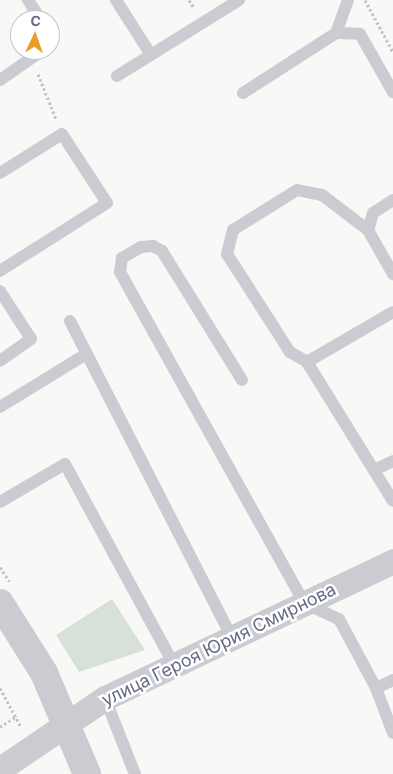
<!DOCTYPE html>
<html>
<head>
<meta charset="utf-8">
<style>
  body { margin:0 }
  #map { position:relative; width:393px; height:774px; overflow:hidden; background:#f8f9f6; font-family:Inter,sans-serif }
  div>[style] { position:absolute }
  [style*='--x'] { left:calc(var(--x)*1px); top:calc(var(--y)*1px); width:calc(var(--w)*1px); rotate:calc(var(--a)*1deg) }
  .green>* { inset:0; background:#d7e1d7 }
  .path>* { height:3px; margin-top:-1.5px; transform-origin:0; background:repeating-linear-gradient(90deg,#c4c4c7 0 2.5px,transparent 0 5px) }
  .service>* { height:12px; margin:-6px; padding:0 6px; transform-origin:6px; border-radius:6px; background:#cbccd1 }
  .minor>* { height:25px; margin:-12.5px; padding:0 12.5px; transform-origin:12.5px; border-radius:12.5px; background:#cbccd1 }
  .tertiary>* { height:28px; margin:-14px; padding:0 14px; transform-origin:14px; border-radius:14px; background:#cbccd1 }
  span { translate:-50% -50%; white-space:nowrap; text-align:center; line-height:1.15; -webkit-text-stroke:5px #fff; paint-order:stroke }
  .street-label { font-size:18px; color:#676c88 }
  .north { position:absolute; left:10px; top:10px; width:50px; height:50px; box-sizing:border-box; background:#fff; border:1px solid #c2c4cf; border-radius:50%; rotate:3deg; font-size:14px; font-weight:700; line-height:20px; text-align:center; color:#676c88 }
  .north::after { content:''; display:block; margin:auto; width:18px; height:22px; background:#e89e26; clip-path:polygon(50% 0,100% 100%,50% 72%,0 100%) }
</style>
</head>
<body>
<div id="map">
  <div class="green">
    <div style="clip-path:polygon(112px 599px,145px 650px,79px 672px,56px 635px)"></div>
  </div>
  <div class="path">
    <div style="--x:189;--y:0;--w:9;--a:58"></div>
    <div style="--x:365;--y:0;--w:59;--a:61.7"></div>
    <div style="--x:38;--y:74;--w:48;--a:68.2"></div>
    <div style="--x:0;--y:567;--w:17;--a:57"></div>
    <div style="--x:0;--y:688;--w:44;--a:61.7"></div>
    <div style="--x:0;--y:727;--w:20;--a:-33"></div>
  </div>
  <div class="service">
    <div style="--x:28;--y:0;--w:24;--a:57"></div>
    <div style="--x:116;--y:0;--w:65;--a:57.5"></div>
    <div style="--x:336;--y:33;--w:24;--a:2"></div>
    <div style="--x:360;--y:34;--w:67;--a:60.4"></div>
    <div style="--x:117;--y:76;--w:144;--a:-31.9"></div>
    <div style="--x:0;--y:80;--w:52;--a:-34.9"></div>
    <div style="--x:243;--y:93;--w:111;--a:-32.8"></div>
    <div style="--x:336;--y:33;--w:35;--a:-70"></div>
    <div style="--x:0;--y:173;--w:73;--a:-32.2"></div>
    <div style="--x:62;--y:134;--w:82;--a:56.9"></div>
    <div style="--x:107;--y:203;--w:127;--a:147.6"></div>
    <div style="--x:393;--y:200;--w:24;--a:147"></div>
    <div style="--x:373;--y:213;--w:18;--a:106"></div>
    <div style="--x:368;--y:230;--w:51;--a:60.4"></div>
    <div style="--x:368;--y:230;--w:58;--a:-142.7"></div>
    <div style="--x:322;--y:195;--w:25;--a:-169"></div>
    <div style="--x:297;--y:190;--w:75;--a:148"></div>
    <div style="--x:233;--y:230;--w:25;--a:104"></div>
    <div style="--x:227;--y:254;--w:117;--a:57.3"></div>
    <div style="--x:290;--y:352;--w:20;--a:30"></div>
    <div style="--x:307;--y:362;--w:99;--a:-30.2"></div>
    <div style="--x:0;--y:291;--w:57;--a:57.1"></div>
    <div style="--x:31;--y:339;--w:38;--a:145"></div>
    <div style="--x:70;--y:321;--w:356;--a:62.9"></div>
    <div style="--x:307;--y:362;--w:163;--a:58.3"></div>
    <div style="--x:242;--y:380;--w:152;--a:-121.8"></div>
    <div style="--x:162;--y:251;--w:10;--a:-151"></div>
    <div style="--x:153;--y:246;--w:12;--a:175"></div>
    <div style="--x:141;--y:247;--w:22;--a:150"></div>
    <div style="--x:122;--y:258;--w:14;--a:98"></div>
    <div style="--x:120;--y:272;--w:379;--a:60.9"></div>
    <div style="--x:304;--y:603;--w:38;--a:25"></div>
    <div style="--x:339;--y:619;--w:78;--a:61.8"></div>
    <div style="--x:376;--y:688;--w:48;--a:69.3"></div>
    <div style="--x:0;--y:407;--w:101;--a:-31.6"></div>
    <div style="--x:374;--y:470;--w:21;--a:-25"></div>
    <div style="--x:0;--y:502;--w:75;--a:-30.3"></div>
    <div style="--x:65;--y:464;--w:229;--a:61.5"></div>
    <div style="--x:376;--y:688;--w:19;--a:-25"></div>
    <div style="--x:105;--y:698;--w:82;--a:68.5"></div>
  </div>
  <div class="minor">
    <div style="--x:0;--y:769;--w:127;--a:-34.1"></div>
    <div style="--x:105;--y:698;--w:319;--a:-25.4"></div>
  </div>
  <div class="tertiary">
    <div style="--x:0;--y:603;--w:83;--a:57.8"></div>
    <div style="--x:44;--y:673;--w:110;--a:66.9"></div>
  </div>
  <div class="street-label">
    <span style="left:219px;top:645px;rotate:-26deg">улица Героя Юрия Смирнова</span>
  </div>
  <div class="north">С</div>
</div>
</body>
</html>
